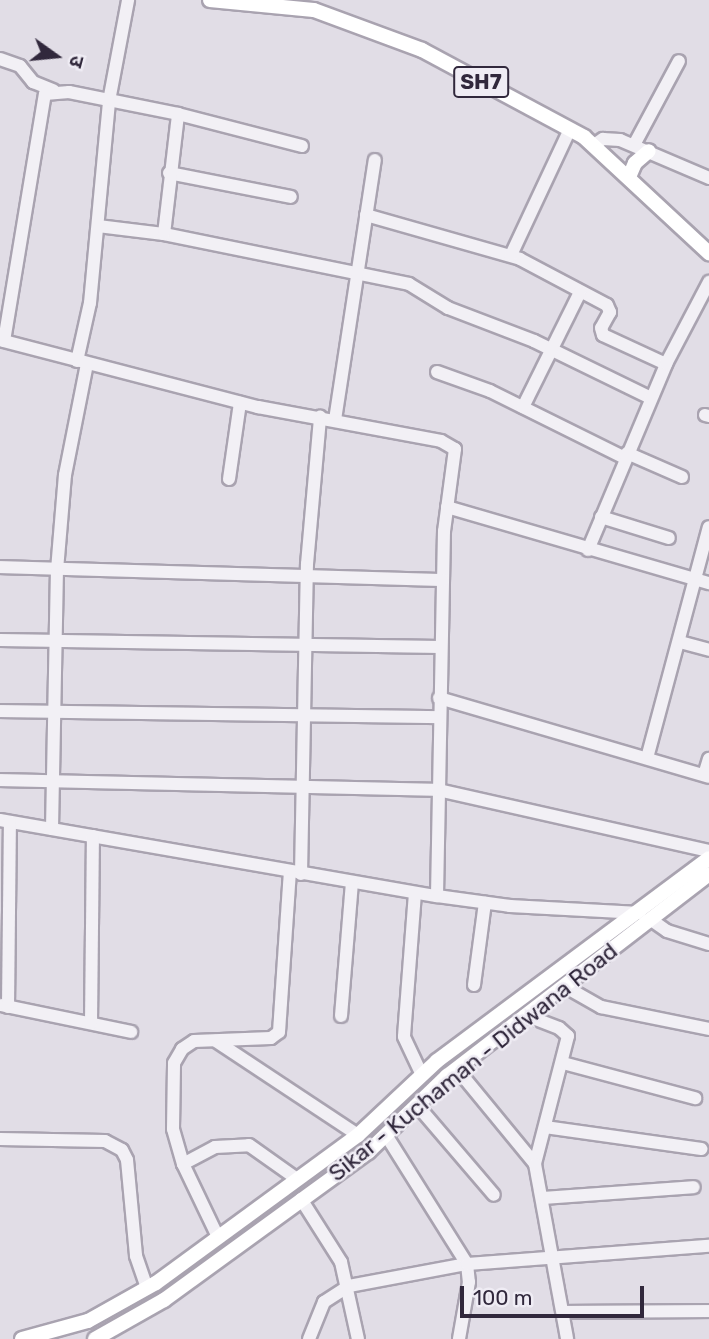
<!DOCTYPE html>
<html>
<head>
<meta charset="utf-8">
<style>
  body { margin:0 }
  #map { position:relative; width:709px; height:1339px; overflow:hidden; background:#e1dde6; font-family:Rubik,"Noto Sans Devanagari",sans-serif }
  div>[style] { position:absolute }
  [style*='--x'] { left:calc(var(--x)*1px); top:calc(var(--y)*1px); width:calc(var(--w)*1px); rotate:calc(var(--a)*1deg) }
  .roads { filter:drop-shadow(2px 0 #a9a3b0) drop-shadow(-2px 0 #a9a3b0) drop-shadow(0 2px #a9a3b0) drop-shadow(0 -2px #a9a3b0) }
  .minor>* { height:12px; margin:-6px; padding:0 6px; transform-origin:6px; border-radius:6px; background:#f2f0f5 }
  .major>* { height:14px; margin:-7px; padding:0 7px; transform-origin:7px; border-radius:7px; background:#fff }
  span { translate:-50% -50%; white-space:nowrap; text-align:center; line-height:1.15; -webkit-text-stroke:5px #efecf4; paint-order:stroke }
  .shield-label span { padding:2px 5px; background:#efecf4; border:2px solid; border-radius:5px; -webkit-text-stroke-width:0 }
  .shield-label { font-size:21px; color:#31283c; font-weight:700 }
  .street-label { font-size:23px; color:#31283c }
  .north { position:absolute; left:21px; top:21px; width:70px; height:70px; -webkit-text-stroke:5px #efecf4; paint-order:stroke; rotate:105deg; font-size:19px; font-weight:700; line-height:28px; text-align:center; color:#31283c }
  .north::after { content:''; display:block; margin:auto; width:24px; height:32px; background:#31283c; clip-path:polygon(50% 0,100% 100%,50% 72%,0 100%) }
  .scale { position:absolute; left:460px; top:1286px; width:184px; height:32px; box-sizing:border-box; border:4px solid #31283c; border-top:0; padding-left:9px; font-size:21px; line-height:24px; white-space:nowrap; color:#31283c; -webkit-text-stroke:5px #efecf4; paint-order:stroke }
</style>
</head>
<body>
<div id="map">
  <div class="roads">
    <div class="minor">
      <div style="--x:0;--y:59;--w:21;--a:19"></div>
      <div style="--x:20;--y:66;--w:21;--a:51"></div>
      <div style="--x:33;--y:82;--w:22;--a:22"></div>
      <div style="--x:594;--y:145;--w:11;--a:-34"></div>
      <div style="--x:603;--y:139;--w:17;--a:3"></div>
      <div style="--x:620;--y:140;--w:97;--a:23.1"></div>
      <div style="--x:634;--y:145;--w:95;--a:-61.8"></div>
      <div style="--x:169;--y:173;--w:124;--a:11.1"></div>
      <div style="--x:366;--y:215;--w:160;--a:15.9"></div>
      <div style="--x:520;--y:259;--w:98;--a:27.9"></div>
      <div style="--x:607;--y:305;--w:8;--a:67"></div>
      <div style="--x:610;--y:312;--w:18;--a:119"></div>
      <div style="--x:601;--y:328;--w:7;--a:74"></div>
      <div style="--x:603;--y:335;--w:69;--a:24.7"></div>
      <div style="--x:98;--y:226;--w:66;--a:6.9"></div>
      <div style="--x:164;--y:234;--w:250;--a:11.5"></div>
      <div style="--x:409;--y:284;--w:46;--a:31.6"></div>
      <div style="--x:448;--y:308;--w:92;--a:21"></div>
      <div style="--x:534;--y:341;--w:130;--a:26"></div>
      <div style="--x:164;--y:234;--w:121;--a:-83.3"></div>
      <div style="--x:511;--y:255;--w:139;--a:-64.9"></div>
      <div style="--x:0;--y:340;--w:267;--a:14.6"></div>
      <div style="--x:258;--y:407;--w:186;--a:10.5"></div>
      <div style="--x:441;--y:441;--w:16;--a:30"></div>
      <div style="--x:455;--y:449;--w:83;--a:97.6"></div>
      <div style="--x:444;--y:531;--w:365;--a:91.1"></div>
      <div style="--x:4;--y:341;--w:250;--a:-80.6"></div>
      <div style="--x:45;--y:94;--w:24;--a:-5"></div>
      <div style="--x:69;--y:92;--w:111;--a:11.4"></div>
      <div style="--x:178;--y:114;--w:128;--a:14.5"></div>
      <div style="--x:77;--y:361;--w:59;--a:-77.4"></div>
      <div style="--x:90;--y:303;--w:203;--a:-84.6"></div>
      <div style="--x:109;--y:101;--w:103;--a:-79.3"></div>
      <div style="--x:437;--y:372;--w:56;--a:19.7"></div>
      <div style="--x:490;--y:391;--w:151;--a:26.4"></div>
      <div style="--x:523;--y:407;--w:128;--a:-63.6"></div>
      <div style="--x:705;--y:415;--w:4;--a:14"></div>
      <div style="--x:335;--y:420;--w:263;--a:-81.3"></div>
      <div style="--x:627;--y:453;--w:60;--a:23.6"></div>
      <div style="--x:229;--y:479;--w:77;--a:-81.8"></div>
      <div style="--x:447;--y:507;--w:273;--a:16.2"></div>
      <div style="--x:601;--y:517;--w:71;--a:17.2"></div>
      <div style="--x:588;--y:550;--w:202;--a:-67.2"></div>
      <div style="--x:666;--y:364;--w:93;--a:-62.3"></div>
      <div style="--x:0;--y:567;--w:443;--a:1.7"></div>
      <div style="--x:0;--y:640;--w:440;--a:0.9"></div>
      <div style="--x:680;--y:642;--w:30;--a:15"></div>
      <div style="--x:439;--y:698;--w:281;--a:16.3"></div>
      <div style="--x:0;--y:711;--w:439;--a:0.8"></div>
      <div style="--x:647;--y:758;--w:239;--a:-75"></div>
      <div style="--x:704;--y:775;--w:17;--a:-73"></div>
      <div style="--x:0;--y:780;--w:438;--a:1.3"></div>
      <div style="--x:438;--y:790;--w:278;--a:12.7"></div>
      <div style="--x:0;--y:820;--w:444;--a:9.9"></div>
      <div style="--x:437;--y:896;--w:74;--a:7.8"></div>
      <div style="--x:510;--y:906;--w:130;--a:3.1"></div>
      <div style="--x:52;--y:829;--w:259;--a:-88.9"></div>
      <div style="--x:57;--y:570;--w:95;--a:-85.2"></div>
      <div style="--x:65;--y:475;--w:113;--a:-78.8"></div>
      <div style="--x:301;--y:874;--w:310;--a:-88.9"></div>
      <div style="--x:307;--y:564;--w:148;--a:-84.9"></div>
      <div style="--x:415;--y:893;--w:144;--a:94.4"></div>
      <div style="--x:404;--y:1037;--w:42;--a:64.7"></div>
      <div style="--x:650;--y:919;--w:21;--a:35"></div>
      <div style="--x:667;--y:931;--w:44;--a:17.2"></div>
      <div style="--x:474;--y:985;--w:83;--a:-82.4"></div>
      <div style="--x:564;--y:986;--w:43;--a:29.6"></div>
      <div style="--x:601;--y:1007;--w:110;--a:11.5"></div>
      <div style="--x:1;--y:1005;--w:133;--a:11.7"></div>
      <div style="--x:8;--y:1007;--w:185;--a:-89.4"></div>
      <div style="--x:525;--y:1015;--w:36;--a:21"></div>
      <div style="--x:559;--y:1028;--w:12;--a:42"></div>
      <div style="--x:568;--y:1036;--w:132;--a:104.5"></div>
      <div style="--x:341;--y:1016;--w:133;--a:-85.3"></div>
      <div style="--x:91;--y:1023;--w:187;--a:-89.4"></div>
      <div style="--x:216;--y:1041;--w:170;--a:33.5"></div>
      <div style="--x:563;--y:1063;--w:137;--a:14.9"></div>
      <div style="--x:457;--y:1069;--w:123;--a:50.6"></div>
      <div style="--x:535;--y:1164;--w:178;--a:79.6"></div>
      <div style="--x:417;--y:1105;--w:118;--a:49.5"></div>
      <div style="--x:545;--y:1127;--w:158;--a:8"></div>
      <div style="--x:386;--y:1135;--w:152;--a:57.9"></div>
      <div style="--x:467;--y:1264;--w:18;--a:84"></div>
      <div style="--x:469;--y:1282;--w:58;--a:100"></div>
      <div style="--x:0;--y:1139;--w:105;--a:1.1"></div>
      <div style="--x:105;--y:1141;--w:19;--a:28"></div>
      <div style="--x:122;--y:1150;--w:11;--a:63"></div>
      <div style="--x:127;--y:1160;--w:96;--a:84.6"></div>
      <div style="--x:136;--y:1256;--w:34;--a:71"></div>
      <div style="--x:183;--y:1164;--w:36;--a:-28"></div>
      <div style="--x:215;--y:1147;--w:34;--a:-3"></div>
      <div style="--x:249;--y:1145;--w:59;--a:35.3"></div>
      <div style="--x:542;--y:1198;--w:152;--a:-4.1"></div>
      <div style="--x:301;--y:1199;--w:75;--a:57.6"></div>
      <div style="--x:341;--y:1262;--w:79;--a:77.6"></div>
      <div style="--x:218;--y:1237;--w:81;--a:-115.6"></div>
      <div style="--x:183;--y:1164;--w:36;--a:-106"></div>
      <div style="--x:173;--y:1129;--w:66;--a:-89.1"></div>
      <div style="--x:174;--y:1063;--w:16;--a:-60"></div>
      <div style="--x:182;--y:1049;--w:14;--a:-34"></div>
      <div style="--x:194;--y:1041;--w:77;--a:-2.2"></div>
      <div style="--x:271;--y:1038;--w:10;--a:-37"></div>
      <div style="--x:279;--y:1032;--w:160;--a:-86.1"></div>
      <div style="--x:564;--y:1312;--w:145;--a:-0.4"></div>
      <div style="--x:309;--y:1339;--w:40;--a:-68"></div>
      <div style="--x:324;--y:1302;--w:30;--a:-33"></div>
      <div style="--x:349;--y:1286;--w:120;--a:-10.6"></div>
      <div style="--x:467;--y:1264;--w:243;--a:-4.3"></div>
    </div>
    <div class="major">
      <div style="--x:210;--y:0;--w:104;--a:5.5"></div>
      <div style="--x:314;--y:10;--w:115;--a:20.3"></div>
      <div style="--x:422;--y:50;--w:184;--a:28.2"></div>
      <div style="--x:584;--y:137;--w:171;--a:42.9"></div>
      <div style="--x:629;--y:177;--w:15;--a:-67"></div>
      <div style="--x:635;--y:163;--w:18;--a:-41"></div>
      <div style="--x:22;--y:1339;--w:68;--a:-15.3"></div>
      <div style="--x:88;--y:1321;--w:78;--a:-29.2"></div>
      <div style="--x:156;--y:1283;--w:250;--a:-36.2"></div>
      <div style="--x:358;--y:1135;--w:108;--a:-43.1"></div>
      <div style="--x:437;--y:1061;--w:339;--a:-36.7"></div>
      <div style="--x:95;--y:1339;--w:79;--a:-29.5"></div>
      <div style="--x:164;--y:1300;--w:252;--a:-36"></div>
      <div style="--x:368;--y:1152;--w:110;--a:-43.9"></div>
      <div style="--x:447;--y:1076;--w:331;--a:-37.6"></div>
    </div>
  </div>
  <div class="shield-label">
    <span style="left:481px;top:82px">SH7</span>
  </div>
  <div class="street-label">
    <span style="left:473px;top:1062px;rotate:-39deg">Sikar - Kuchaman - Didwana Road</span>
  </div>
  <div class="north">उ</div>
  <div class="scale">100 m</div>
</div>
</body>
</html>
